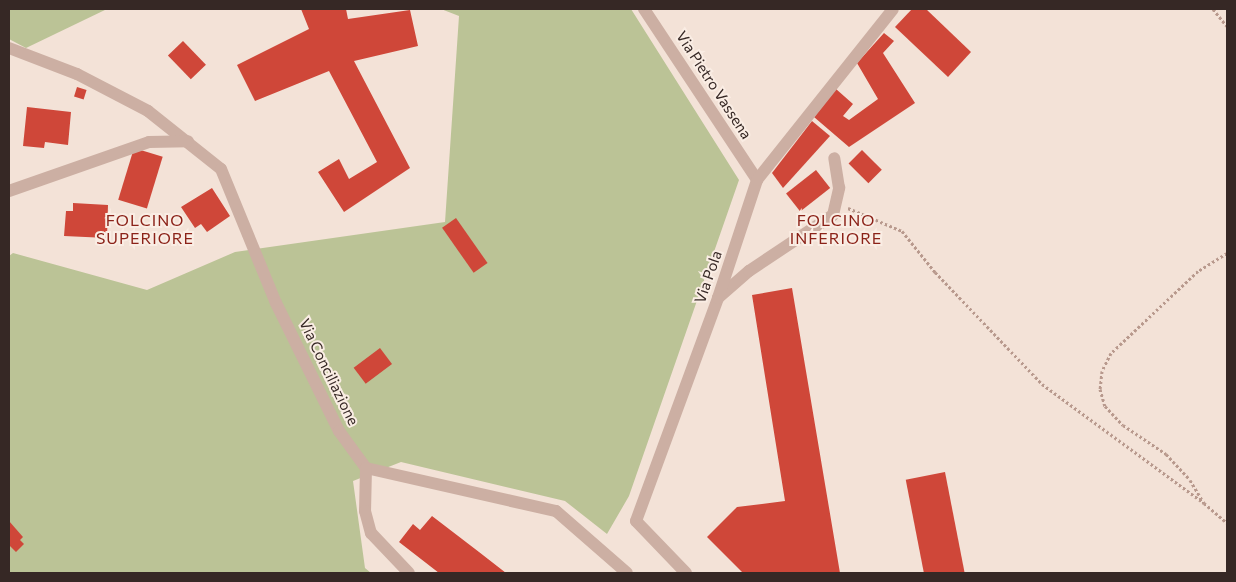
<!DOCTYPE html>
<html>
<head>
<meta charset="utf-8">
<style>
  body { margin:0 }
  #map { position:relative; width:1236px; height:582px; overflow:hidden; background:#f3e2d7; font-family:Commissioner,sans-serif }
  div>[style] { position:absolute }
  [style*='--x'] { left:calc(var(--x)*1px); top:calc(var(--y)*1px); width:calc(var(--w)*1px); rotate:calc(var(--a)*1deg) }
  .green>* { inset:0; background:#bbc396 }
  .building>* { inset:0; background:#cf4739; transform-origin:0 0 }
  .path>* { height:3px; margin-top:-1.5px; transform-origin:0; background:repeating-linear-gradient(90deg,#b8998d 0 2.5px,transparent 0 5px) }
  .street>* { height:12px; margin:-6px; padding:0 6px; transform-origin:6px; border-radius:6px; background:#ccafa3 }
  span { translate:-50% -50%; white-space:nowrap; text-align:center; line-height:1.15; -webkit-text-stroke:4px #faede4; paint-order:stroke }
  .street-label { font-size:15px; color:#362825 }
  .neighbourhood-label { font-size:16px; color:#8b2218; letter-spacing:1px }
  .frame { position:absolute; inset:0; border:10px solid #362825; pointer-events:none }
</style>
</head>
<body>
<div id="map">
  <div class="green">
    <div style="clip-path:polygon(9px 9px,107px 9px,26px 48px,9px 39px)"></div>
    <div style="clip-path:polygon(441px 9px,631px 9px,739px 180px,629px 496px,607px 534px,565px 501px,401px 462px,353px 481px,365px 568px,371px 573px,9px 573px,9px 256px,13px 253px,147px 290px,235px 252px,445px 222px,459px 16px)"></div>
  </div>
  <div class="building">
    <div style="clip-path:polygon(301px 9px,346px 9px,348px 19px,410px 10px,418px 46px,354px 61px,410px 168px,344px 212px,318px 172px,339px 159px,349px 179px,377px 162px,329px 71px,255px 101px,237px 65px,309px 29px)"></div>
    <div style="clip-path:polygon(912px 9px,926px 9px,971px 52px,948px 77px,895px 27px)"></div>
    <div style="clip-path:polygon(884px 33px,894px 41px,883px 53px,915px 103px,849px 147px,814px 117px,836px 89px,853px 104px,843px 116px,849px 120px,878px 99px,857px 63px)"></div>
    <div style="left:183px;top:41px;width:33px;height:21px;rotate:46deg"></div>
    <div style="left:77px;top:87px;width:10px;height:10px;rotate:17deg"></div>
    <div style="clip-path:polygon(27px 107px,71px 112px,68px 145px,45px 142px,44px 148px,23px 146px)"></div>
    <div style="clip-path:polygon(812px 121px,830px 136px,783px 188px,772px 173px)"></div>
    <div style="left:134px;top:148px;width:30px;height:54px;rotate:17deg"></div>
    <div style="left:862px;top:150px;width:28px;height:19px;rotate:45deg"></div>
    <div style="left:816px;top:170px;width:23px;height:38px;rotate:52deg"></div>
    <div style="clip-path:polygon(212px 188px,230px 216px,207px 232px,201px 224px,195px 228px,181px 207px)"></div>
    <div style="clip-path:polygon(73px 203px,108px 205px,107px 238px,64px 236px,66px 211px,73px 211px)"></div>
    <div style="left:456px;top:218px;width:55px;height:17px;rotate:55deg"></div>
    <div style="clip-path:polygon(792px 288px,840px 573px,743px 573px,707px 537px,737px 507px,785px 501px,752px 295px)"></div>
    <div style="left:380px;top:348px;width:20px;height:33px;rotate:53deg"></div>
    <div style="left:945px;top:472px;width:103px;height:40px;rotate:79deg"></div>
    <div style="clip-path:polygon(432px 516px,479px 552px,506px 573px,439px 573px,399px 542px,413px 524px,420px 530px)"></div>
    <div style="clip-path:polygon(9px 521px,23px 537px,20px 540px,24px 544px,16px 552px,9px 545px)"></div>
  </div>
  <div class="path">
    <div style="--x:1213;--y:9;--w:22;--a:51"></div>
    <div style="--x:848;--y:208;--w:59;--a:23.1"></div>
    <div style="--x:902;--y:231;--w:53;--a:51.2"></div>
    <div style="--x:935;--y:272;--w:155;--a:46.3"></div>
    <div style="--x:1042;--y:384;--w:201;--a:36.3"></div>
    <div style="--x:1227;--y:253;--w:34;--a:148"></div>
    <div style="--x:1198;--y:271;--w:120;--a:136.7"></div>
    <div style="--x:1111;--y:353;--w:20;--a:117"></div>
    <div style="--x:1102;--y:371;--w:18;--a:96"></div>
    <div style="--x:1100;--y:389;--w:18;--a:74"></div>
    <div style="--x:1105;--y:406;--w:26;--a:47"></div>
    <div style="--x:1123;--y:425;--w:52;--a:34"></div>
    <div style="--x:1166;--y:454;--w:35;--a:47"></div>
    <div style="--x:1190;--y:480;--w:27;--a:59"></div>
    <div style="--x:1204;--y:503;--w:30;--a:41"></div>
  </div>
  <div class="street">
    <div style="--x:644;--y:9;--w:205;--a:56.5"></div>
    <div style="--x:9;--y:48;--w:73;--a:20.9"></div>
    <div style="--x:77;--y:74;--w:80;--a:27.5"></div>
    <div style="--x:148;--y:111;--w:93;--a:38.5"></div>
    <div style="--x:221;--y:169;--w:145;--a:67.7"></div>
    <div style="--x:276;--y:303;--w:143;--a:63.8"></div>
    <div style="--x:339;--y:431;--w:46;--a:53.9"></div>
    <div style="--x:366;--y:468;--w:195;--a:12.8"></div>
    <div style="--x:556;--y:511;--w:94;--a:41.1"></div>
    <div style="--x:9;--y:191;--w:148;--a:-19.3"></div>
    <div style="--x:149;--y:142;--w:39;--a:-1"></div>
    <div style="--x:718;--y:298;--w:41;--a:-41.1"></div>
    <div style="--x:749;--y:271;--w:101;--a:-33.7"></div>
    <div style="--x:833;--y:215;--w:28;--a:-77"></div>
    <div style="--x:839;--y:188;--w:30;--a:-99"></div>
    <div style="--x:366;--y:468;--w:43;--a:91.3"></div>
    <div style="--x:365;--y:511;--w:23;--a:75"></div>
    <div style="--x:371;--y:533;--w:55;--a:46.5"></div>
    <div style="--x:686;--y:573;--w:72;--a:-133.9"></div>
    <div style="--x:636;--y:521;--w:238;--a:-69.8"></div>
    <div style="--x:718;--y:298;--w:124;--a:-71.7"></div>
    <div style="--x:757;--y:180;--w:218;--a:-51.5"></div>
  </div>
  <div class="street-label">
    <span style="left:714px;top:85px;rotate:57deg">Via Pietro Vassena</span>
    <span style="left:708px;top:277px;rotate:-71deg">Via Pola</span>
    <span style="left:329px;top:372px;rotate:64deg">Via Conciliazione</span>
  </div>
  <div class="neighbourhood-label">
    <span style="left:145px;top:229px">FOLCINO<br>SUPERIORE</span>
    <span style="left:836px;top:229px">FOLCINO<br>INFERIORE</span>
  </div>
  <div class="frame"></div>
</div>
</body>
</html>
